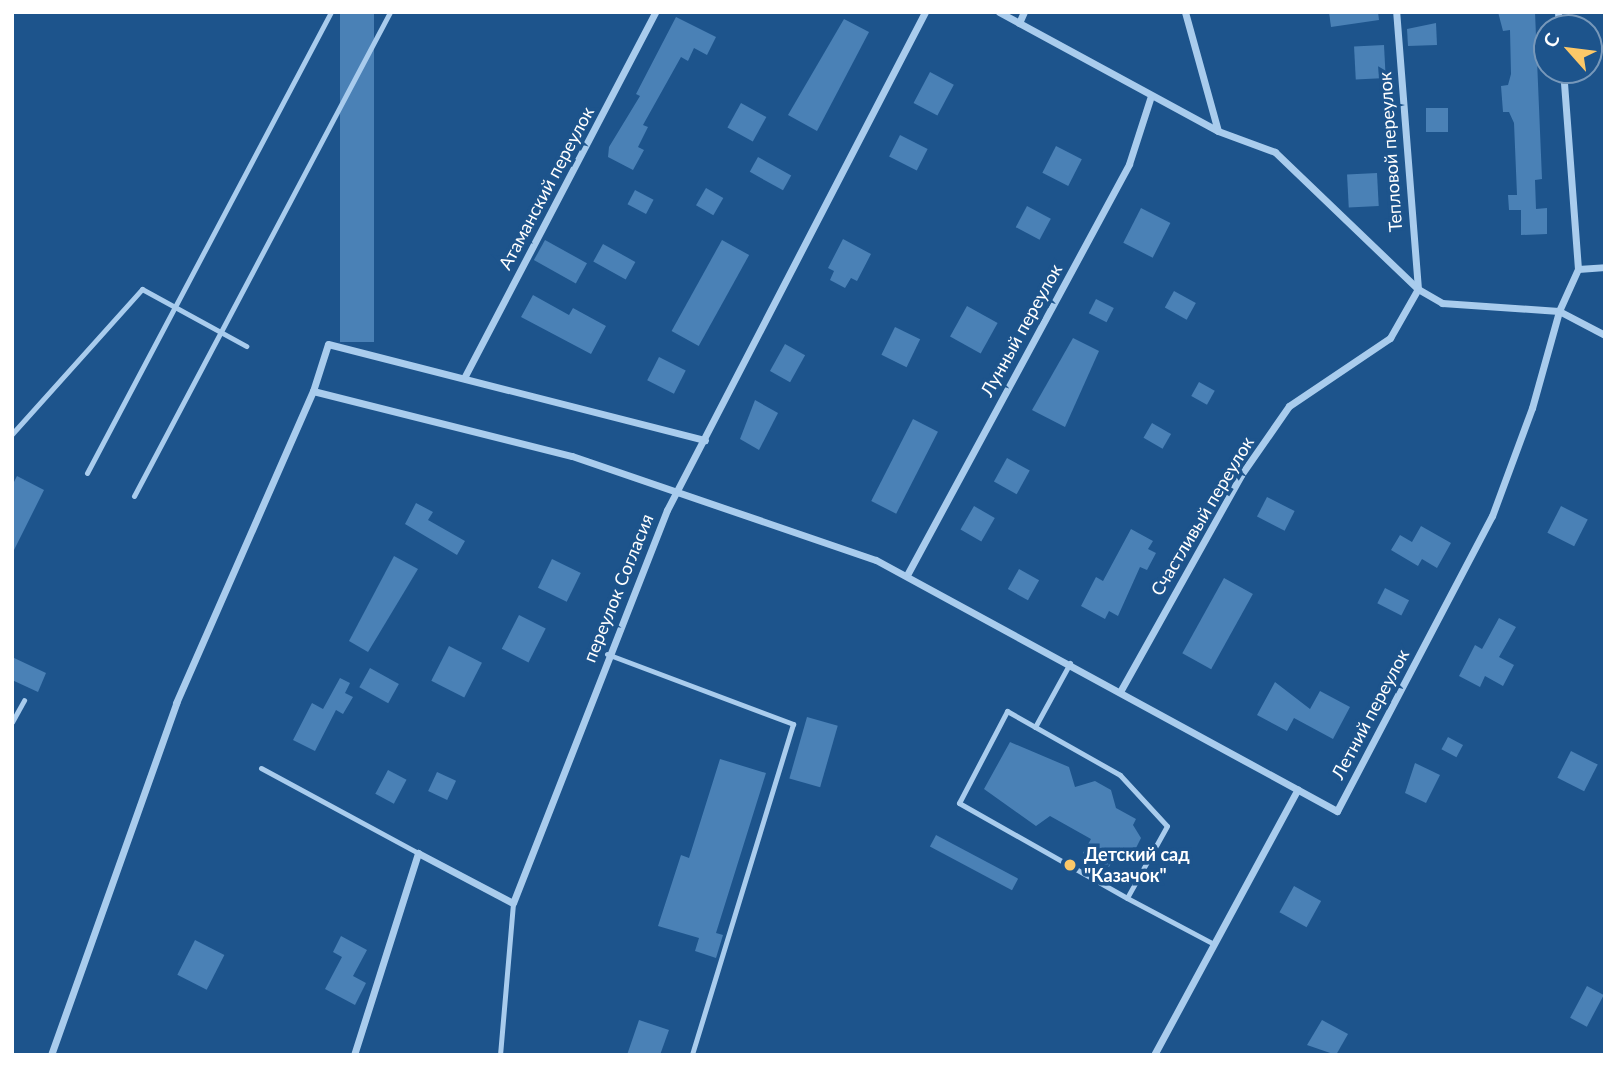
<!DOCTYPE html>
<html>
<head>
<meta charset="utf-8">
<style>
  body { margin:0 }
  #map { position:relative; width:1617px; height:1067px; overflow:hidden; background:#1d548c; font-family:Lato,sans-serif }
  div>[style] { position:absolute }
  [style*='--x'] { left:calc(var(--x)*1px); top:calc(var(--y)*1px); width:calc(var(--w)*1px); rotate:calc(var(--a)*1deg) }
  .building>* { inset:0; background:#4a81b6; transform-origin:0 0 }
  .service>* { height:5px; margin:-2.5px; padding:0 2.5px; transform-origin:2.5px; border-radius:2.5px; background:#a9cced }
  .minor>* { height:7px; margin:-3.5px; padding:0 3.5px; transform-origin:3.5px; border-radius:3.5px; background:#a9cced }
  .dots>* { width:19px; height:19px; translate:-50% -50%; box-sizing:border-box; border:4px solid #1d548c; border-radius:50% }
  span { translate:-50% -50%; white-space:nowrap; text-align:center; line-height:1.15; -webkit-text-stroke:7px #1d548c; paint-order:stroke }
  .street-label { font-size:18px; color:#fff }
  .poi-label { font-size:18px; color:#fff; font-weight:700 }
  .left { translate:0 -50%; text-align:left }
  .frame { position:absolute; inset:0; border:14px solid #fff; pointer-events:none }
  .north { position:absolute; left:1533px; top:14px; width:70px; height:70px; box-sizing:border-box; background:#1d548c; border:2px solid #7798ba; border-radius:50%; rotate:298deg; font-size:19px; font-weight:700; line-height:28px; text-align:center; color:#fff }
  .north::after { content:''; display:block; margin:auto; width:24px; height:32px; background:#fcc868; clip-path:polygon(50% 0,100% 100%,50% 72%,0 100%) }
</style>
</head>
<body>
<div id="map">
  <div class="building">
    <div style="left:340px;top:12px;width:34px;height:330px"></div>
    <div style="clip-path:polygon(1329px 12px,1378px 12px,1379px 20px,1331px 27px)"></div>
    <div style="clip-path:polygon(1498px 12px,1535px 12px,1542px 179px,1535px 180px,1536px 209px,1547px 208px,1547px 234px,1521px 235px,1521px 210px,1509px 210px,1508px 195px,1517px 195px,1514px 123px,1509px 112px,1503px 112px,1501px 86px,1508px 85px,1511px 74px,1510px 30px,1503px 31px)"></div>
    <div style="clip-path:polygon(676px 17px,716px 37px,707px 55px,694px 48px,688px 61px,681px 57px,643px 125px,648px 127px,638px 147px,644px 150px,633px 170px,608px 157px,609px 147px,640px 96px,636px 94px)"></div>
    <div style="clip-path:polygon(844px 19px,869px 32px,817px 131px,788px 115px)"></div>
    <div style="clip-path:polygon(1436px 23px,1437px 45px,1408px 46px,1407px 29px)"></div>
    <div style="left:1384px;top:45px;width:33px;height:30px;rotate:87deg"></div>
    <div style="left:930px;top:72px;width:27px;height:35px;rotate:28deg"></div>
    <div style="left:741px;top:103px;width:29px;height:28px;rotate:29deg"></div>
    <div style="left:1426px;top:108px;width:22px;height:24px"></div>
    <div style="left:900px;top:135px;width:31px;height:24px;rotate:27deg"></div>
    <div style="left:1056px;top:146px;width:29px;height:30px;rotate:27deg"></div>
    <div style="left:758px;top:157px;width:38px;height:17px;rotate:29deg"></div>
    <div style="left:1377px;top:173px;width:33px;height:30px;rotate:87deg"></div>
    <div style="left:706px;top:188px;width:20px;height:20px;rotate:30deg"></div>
    <div style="left:635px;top:190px;width:21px;height:16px;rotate:28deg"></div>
    <div style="left:1027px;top:206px;width:27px;height:24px;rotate:28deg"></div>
    <div style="left:1141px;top:208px;width:33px;height:39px;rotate:27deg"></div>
    <div style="clip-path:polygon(843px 239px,871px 254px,857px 281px,851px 278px,845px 288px,830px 280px,834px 271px,828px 268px)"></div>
    <div style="left:545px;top:240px;width:48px;height:23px;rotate:29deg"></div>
    <div style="left:722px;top:240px;width:31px;height:104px;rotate:29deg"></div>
    <div style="left:603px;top:244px;width:37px;height:20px;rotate:29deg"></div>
    <div style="left:1174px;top:291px;width:25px;height:19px;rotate:29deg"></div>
    <div style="clip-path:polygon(533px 295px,569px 315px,573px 308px,606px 326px,591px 354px,521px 317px)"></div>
    <div style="left:1096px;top:299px;width:20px;height:16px;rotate:27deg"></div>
    <div style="left:967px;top:306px;width:35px;height:35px;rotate:29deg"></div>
    <div style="left:895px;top:327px;width:28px;height:31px;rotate:26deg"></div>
    <div style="clip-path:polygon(1073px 338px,1099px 351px,1065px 427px,1032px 410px)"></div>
    <div style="left:785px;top:344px;width:23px;height:31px;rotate:29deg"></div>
    <div style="left:659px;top:357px;width:30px;height:26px;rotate:27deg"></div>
    <div style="left:1199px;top:382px;width:18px;height:16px;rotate:29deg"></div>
    <div style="clip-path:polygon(755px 400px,778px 413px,759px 450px,740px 439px)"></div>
    <div style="left:913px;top:419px;width:28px;height:92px;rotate:27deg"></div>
    <div style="left:1152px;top:423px;width:22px;height:17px;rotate:30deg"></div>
    <div style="left:1007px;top:458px;width:26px;height:27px;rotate:29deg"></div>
    <div style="clip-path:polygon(17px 476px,44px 490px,12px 554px,12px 486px)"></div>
    <div style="left:1267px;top:497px;width:31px;height:22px;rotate:27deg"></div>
    <div style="clip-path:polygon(416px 503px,433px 512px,428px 520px,465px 541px,457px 555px,405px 524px)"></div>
    <div style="left:974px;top:506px;width:24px;height:27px;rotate:30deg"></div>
    <div style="left:1561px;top:506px;width:30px;height:30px;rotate:27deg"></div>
    <div style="clip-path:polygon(1421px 526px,1451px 543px,1437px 568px,1422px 559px,1418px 566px,1391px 550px,1400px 535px,1412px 542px)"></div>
    <div style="clip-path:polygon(1131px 529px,1153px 541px,1148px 549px,1156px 553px,1147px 570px,1140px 567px,1118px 616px,1109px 611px,1105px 619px,1081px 606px,1096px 577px,1103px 581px)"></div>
    <div style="clip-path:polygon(394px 556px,418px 569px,368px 652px,349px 641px)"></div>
    <div style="left:552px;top:559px;width:32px;height:32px;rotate:26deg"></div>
    <div style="left:1019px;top:569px;width:23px;height:23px;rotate:29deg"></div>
    <div style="left:1224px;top:578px;width:33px;height:86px;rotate:29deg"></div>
    <div style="left:1385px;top:588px;width:27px;height:17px;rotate:27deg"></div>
    <div style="left:519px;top:615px;width:30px;height:38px;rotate:27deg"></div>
    <div style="clip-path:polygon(1499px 618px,1516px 627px,1499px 657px,1514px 665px,1503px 686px,1485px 676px,1480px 687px,1459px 676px,1475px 645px,1482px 649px)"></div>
    <div style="left:449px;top:646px;width:37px;height:39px;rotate:27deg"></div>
    <div style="clip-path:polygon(12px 657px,46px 673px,38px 692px,12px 680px)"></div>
    <div style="left:370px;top:668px;width:33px;height:22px;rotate:29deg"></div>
    <div style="clip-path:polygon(340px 678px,350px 683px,345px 693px,353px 697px,343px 714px,336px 710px,315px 751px,293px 740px,312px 703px,323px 709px)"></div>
    <div style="clip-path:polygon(1275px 682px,1310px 709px,1320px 691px,1350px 707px,1333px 739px,1294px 718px,1287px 731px,1257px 715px)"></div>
    <div style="left:807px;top:717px;width:32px;height:64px;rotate:16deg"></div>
    <div style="left:1448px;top:737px;width:17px;height:14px;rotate:28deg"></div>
    <div style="clip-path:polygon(1010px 742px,1069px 767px,1075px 787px,1095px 781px,1111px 790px,1116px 808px,1136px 819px,1133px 825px,1141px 838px,1133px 854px,1116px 853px,1109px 867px,1083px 853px,1091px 839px,1050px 816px,1036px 826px,984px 789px)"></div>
    <div style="left:1571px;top:751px;width:30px;height:30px;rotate:27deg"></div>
    <div style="clip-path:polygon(720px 759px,766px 773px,716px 933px,723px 935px,716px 958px,695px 951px,699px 938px,658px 926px,681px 855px,689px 858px)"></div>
    <div style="clip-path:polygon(1415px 763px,1440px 775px,1426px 803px,1405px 793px)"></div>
    <div style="left:388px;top:770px;width:21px;height:27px;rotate:28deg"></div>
    <div style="left:437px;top:772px;width:21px;height:21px;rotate:25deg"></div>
    <div style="left:936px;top:835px;width:93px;height:13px;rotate:28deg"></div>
    <div style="left:1294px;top:886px;width:31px;height:30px;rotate:29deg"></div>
    <div style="clip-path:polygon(341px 936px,367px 950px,353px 976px,366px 983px,355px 1005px,325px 989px,342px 957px,333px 952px)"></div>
    <div style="left:195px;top:940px;width:33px;height:39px;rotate:27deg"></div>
    <div style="left:1587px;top:986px;width:19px;height:36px;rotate:28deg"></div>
    <div style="clip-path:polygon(639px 1020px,669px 1030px,660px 1055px,627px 1055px)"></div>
    <div style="clip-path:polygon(1322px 1020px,1348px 1034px,1336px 1055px,1307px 1045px)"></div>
  </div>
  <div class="service">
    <div style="--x:12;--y:434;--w:195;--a:-48.1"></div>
    <div style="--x:142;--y:289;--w:119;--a:28.7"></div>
    <div style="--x:87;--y:473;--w:522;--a:-62.11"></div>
    <div style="--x:134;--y:496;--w:548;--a:-62.12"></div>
    <div style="--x:607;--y:654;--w:199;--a:20.6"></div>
    <div style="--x:793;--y:724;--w:346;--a:107"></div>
    <div style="--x:1007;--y:711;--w:130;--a:29.5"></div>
    <div style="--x:1120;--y:775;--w:69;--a:47.3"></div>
    <div style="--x:1167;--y:826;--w:82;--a:119.1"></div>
    <div style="--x:1127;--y:898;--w:193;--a:-150.5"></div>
    <div style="--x:959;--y:803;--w:104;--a:-62.4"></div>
    <div style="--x:12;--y:722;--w:25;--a:-61"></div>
    <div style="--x:1035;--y:727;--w:73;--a:-61.3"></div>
    <div style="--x:261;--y:768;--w:179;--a:28.4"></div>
    <div style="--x:1127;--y:898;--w:98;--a:27.9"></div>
    <div style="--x:500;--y:1055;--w:153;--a:-85.1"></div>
  </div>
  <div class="minor">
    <div style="--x:999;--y:12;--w:249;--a:28.5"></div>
    <div style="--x:1218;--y:131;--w:61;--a:20.2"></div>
    <div style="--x:1275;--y:152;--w:198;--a:43.8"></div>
    <div style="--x:1418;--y:289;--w:28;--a:30"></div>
    <div style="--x:1442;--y:303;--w:117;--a:3.9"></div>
    <div style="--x:1559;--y:311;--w:52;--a:27.6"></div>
    <div style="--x:1185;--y:12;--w:123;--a:74.5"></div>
    <div style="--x:1558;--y:12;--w:16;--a:86"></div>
    <div style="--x:1019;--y:23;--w:12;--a:-66"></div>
    <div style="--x:1578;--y:269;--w:27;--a:-4"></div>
    <div style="--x:464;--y:378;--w:413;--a:-62.4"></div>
    <div style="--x:313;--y:391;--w:267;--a:14.1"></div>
    <div style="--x:572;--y:456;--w:321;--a:18.9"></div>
    <div style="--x:876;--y:560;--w:525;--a:28.57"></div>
    <div style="--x:1337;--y:811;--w:333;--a:-62.3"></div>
    <div style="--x:1492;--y:516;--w:115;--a:-69.7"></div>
    <div style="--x:1532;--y:408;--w:101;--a:-74.4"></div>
    <div style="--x:1559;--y:311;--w:46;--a:-65.7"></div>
    <div style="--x:1578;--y:269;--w:200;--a:-94.3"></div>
    <div style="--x:907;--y:575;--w:467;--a:-61.6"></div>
    <div style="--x:1129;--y:164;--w:71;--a:-72.1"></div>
    <div style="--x:1121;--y:690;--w:246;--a:-60.8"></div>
    <div style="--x:1241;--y:475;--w:84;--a:-55.2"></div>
    <div style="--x:1289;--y:406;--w:122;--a:-34"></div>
    <div style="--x:1390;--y:338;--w:56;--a:-60.3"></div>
    <div style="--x:1418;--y:289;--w:278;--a:-94.5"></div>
    <div style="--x:51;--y:1055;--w:374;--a:-70.4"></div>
    <div style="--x:176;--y:703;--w:341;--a:-66.3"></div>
    <div style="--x:313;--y:391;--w:49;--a:-72.3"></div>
    <div style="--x:328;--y:344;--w:389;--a:14.3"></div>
    <div style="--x:354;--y:1055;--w:212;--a:-72.4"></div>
    <div style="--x:418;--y:853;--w:107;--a:27.8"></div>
    <div style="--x:513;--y:903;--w:422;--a:-68.6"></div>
    <div style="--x:667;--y:510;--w:561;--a:-62.61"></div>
    <div style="--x:1154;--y:1055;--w:302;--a:-61.6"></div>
  </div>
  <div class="dots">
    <div style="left:1070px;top:865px;background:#fcc868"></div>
  </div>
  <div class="street-label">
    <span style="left:1390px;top:152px;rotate:-94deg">Тепловой переулок</span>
    <span style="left:546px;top:188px;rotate:-62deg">Атаманский переулок</span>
    <span style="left:1021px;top:330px;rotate:-61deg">Лунный переулок</span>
    <span style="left:1202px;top:516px;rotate:-59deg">Счастливый переулок</span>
    <span style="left:618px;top:588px;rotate:-68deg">переулок Согласия</span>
    <span style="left:1370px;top:714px;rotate:-62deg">Летний переулок</span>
  </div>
  <div class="poi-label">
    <span class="left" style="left:1084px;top:865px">Детский сад<br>"Казачок"</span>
  </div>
  <div class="frame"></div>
  <div class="north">С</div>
</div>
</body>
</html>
